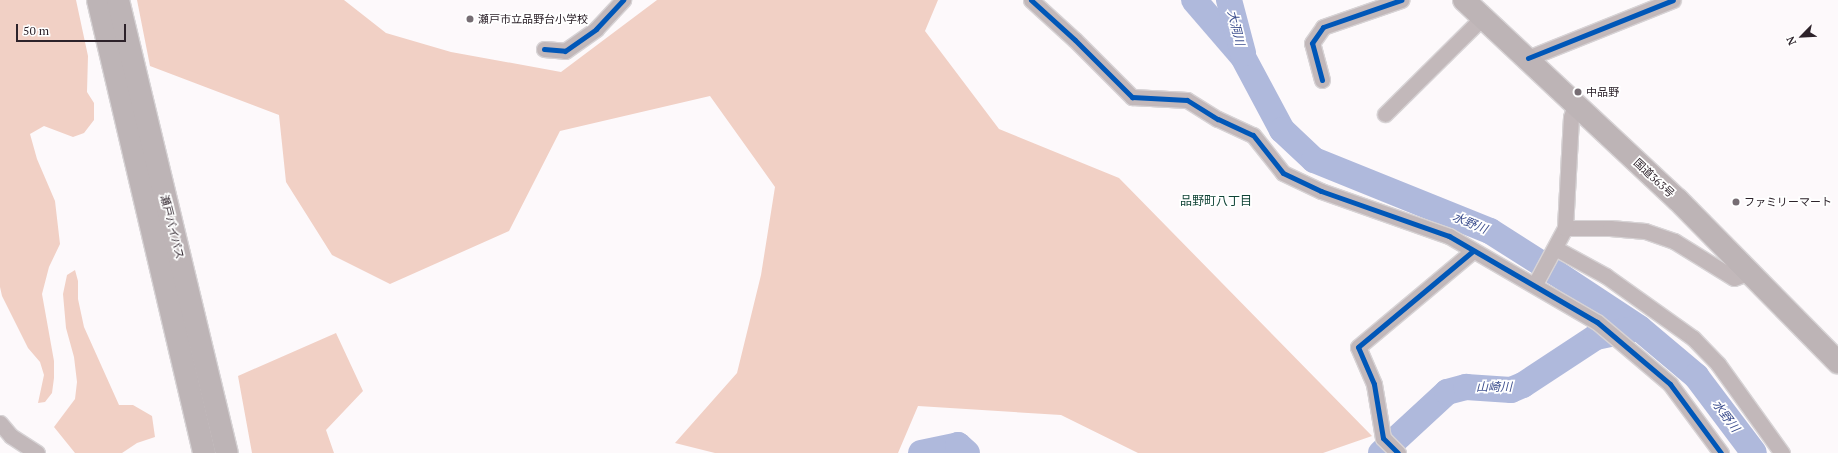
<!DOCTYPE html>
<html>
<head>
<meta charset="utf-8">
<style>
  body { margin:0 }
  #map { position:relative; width:1838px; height:453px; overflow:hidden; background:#fdf9fb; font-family:"PT Serif","Noto Sans JP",serif }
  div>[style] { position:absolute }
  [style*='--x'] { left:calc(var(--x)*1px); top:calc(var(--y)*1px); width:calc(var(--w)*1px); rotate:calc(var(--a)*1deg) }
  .forest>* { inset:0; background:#f1d0c5 }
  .river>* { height:26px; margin:-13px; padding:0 13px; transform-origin:13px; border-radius:13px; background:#afb9dc }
  .roads { filter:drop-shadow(1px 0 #d7d3d5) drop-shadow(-1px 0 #d7d3d5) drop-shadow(0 1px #d7d3d5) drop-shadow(0 -1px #d7d3d5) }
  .street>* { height:15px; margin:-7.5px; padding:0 7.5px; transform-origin:7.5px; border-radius:7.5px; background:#c2b8ba }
  .highway>* { height:22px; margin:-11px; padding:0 11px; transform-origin:11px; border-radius:11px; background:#bdb4b6 }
  .cycleway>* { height:5px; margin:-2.5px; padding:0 2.5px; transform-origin:2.5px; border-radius:2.5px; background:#0057b8 }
  .dots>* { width:11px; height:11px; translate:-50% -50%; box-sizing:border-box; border:2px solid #fff; border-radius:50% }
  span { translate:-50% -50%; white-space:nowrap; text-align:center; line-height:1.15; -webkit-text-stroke:3.5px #fff; paint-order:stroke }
  .poi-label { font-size:11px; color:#2d222a }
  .left { translate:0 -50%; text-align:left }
  .street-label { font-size:11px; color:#2d222a }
  .water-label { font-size:12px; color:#3d4f8e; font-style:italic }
  .neighbourhood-label { font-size:12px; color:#0f4335 }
  .north { position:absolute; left:1782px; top:16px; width:40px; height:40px; -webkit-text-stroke:3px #fff; paint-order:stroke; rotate:246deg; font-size:11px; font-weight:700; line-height:16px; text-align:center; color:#2d222a }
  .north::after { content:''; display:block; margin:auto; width:14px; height:18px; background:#2d222a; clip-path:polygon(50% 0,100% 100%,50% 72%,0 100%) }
  .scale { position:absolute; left:16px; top:24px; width:110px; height:18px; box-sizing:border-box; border:2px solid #2d222a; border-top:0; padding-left:5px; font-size:12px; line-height:14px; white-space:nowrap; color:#2d222a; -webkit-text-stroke:3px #fff; paint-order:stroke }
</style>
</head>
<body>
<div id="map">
  <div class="forest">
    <div style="clip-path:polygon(0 0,76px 0,88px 56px,87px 92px,94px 103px,94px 120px,84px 133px,73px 137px,44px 126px,30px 134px,37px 159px,55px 201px,60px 244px,49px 267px,42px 294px,54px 361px,54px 378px,52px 393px,45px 402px,38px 403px,44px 375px,40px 362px,28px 348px,2px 296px,0 287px)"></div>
    <div style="clip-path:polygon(137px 0,344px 0,386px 33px,451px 52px,561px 72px,657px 0,938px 0,925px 31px,999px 129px,1119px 178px,1372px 436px,1323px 453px,1138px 453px,1061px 415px,918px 406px,898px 453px,715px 453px,675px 443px,737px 373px,761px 275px,775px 187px,710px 96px,560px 131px,509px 231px,390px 284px,332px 255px,286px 182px,279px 115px,150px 66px)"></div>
    <div style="clip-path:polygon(75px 270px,78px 281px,78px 299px,84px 327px,119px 405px,133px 405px,152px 416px,155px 437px,137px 443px,122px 453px,75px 453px,54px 427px,75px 399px,77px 382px,74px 357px,66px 328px,63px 294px,67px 275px)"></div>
    <div style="clip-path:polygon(336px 333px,363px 391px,326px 430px,334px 453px,252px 453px,238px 376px)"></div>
  </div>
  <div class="river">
    <div style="--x:1194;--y:0;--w:75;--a:49.3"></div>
    <div style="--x:1243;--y:57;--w:83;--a:61.9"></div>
    <div style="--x:1282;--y:130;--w:44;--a:43.2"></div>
    <div style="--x:1314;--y:160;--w:190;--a:22"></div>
    <div style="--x:1490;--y:231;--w:78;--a:32.5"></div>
    <div style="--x:1556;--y:273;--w:100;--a:33.5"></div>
    <div style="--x:1639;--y:328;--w:75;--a:40.1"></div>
    <div style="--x:1696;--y:376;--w:96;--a:53"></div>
    <div style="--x:1229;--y:0;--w:55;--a:75.2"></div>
    <div style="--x:921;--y:453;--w:38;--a:-12"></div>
    <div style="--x:958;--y:445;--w:12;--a:42"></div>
    <div style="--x:1381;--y:453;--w:90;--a:-42.7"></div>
    <div style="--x:1447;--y:392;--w:20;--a:-15"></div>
    <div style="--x:1466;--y:387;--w:45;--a:3.8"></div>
    <div style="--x:1511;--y:390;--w:13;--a:-23"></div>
    <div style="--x:1523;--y:385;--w:87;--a:-33.3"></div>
    <div style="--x:1596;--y:337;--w:40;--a:-12"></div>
  </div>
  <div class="roads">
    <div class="street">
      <div style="--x:1031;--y:0;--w:59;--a:42.3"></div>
      <div style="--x:1075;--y:40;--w:81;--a:45"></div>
      <div style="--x:1132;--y:97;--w:55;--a:3.1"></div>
      <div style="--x:1187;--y:100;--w:36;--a:32"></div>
      <div style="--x:1218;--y:119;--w:38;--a:25"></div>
      <div style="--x:1253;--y:135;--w:48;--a:51.7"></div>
      <div style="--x:1283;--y:173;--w:42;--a:25.3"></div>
      <div style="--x:1321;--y:191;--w:136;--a:19.4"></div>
      <div style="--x:1449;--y:236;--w:171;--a:30.2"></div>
      <div style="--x:1597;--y:322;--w:96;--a:40.3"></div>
      <div style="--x:1670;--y:384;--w:86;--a:53.5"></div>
      <div style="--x:544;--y:49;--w:21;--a:5"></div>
      <div style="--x:565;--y:51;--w:38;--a:-35"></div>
      <div style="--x:596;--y:29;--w:40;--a:-47"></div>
      <div style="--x:1528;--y:58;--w:156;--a:-21.8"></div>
      <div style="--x:1322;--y:80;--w:38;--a:-105"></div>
      <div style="--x:1312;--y:43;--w:19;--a:-55"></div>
      <div style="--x:1323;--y:27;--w:83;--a:-19.1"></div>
      <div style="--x:1385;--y:114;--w:138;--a:-44.7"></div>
      <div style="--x:1565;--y:228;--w:45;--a:0"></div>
      <div style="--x:1610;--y:228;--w:35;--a:5"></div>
      <div style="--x:1645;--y:231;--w:31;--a:19"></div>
      <div style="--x:1674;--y:241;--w:70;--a:31.7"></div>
      <div style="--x:1734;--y:278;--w:17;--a:-21"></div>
      <div style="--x:1555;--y:248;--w:58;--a:28.8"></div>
      <div style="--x:1606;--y:276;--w:107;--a:35.5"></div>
      <div style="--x:1693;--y:338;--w:36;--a:46"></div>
      <div style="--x:1718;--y:364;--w:110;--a:54.3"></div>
      <div style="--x:1535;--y:284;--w:64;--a:-61.8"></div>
      <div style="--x:1565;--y:228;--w:111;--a:-86.9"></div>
      <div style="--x:1571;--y:117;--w:13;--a:-72"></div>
      <div style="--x:0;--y:423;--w:17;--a:50"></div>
      <div style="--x:11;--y:436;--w:31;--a:33"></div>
      <div style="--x:1398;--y:453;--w:21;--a:-135"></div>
      <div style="--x:1383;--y:438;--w:55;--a:-99.5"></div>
      <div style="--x:1374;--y:384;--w:40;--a:-113.4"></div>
      <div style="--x:1358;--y:347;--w:150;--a:-39.9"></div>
    </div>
    <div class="highway">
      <div style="--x:98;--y:0;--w:465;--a:76.8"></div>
      <div style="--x:118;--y:0;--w:466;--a:76.5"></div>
      <div style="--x:1464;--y:0;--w:293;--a:43.1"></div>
      <div style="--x:1678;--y:200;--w:228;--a:45.4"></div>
    </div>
  </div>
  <div class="cycleway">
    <div style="--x:1031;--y:0;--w:59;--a:42.3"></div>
    <div style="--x:1075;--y:40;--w:81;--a:45"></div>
    <div style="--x:1132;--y:97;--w:55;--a:3.1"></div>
    <div style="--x:1187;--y:100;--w:36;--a:32"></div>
    <div style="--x:1218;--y:119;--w:38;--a:25"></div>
    <div style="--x:1253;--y:135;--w:48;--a:51.7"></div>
    <div style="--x:1283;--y:173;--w:42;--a:25.3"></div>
    <div style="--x:1321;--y:191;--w:136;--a:19.4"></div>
    <div style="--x:1449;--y:236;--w:171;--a:30.2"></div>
    <div style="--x:1597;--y:322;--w:96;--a:40.3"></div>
    <div style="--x:1670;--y:384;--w:86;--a:53.5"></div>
    <div style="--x:544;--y:49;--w:21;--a:5"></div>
    <div style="--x:565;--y:51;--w:38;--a:-35"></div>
    <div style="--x:596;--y:29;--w:40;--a:-47"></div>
    <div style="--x:1528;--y:58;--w:156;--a:-21.8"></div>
    <div style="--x:1322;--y:80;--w:38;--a:-105"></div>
    <div style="--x:1312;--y:43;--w:19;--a:-55"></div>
    <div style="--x:1323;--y:27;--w:83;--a:-19.1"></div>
    <div style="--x:1398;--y:453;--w:21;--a:-135"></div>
    <div style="--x:1383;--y:438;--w:55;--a:-99.5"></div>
    <div style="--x:1374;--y:384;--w:40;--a:-113.4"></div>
    <div style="--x:1358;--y:347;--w:150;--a:-39.9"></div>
  </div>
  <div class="dots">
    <div style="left:470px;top:19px;background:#766d73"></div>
    <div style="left:1578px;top:92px;background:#766d73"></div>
    <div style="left:1736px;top:202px;background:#766d73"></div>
  </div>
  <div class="poi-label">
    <span class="left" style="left:478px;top:19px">瀬戸市立品野台小学校</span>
    <span class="left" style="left:1586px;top:92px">中品野</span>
    <span class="left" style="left:1744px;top:202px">ファミリーマート</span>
  </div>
  <div class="street-label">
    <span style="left:1654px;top:178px;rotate:43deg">国道363号</span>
    <span style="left:172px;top:227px;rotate:76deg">瀬戸バイパス</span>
  </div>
  <div class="water-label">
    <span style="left:1236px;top:28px;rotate:76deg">大洞川</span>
    <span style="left:1470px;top:223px;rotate:22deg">水野川</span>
    <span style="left:1494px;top:387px">山崎川</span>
    <span style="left:1726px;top:416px;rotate:53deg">水野川</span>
  </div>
  <div class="neighbourhood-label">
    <span style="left:1216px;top:201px">品野町八丁目</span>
  </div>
  <div class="north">N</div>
  <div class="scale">50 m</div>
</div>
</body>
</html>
